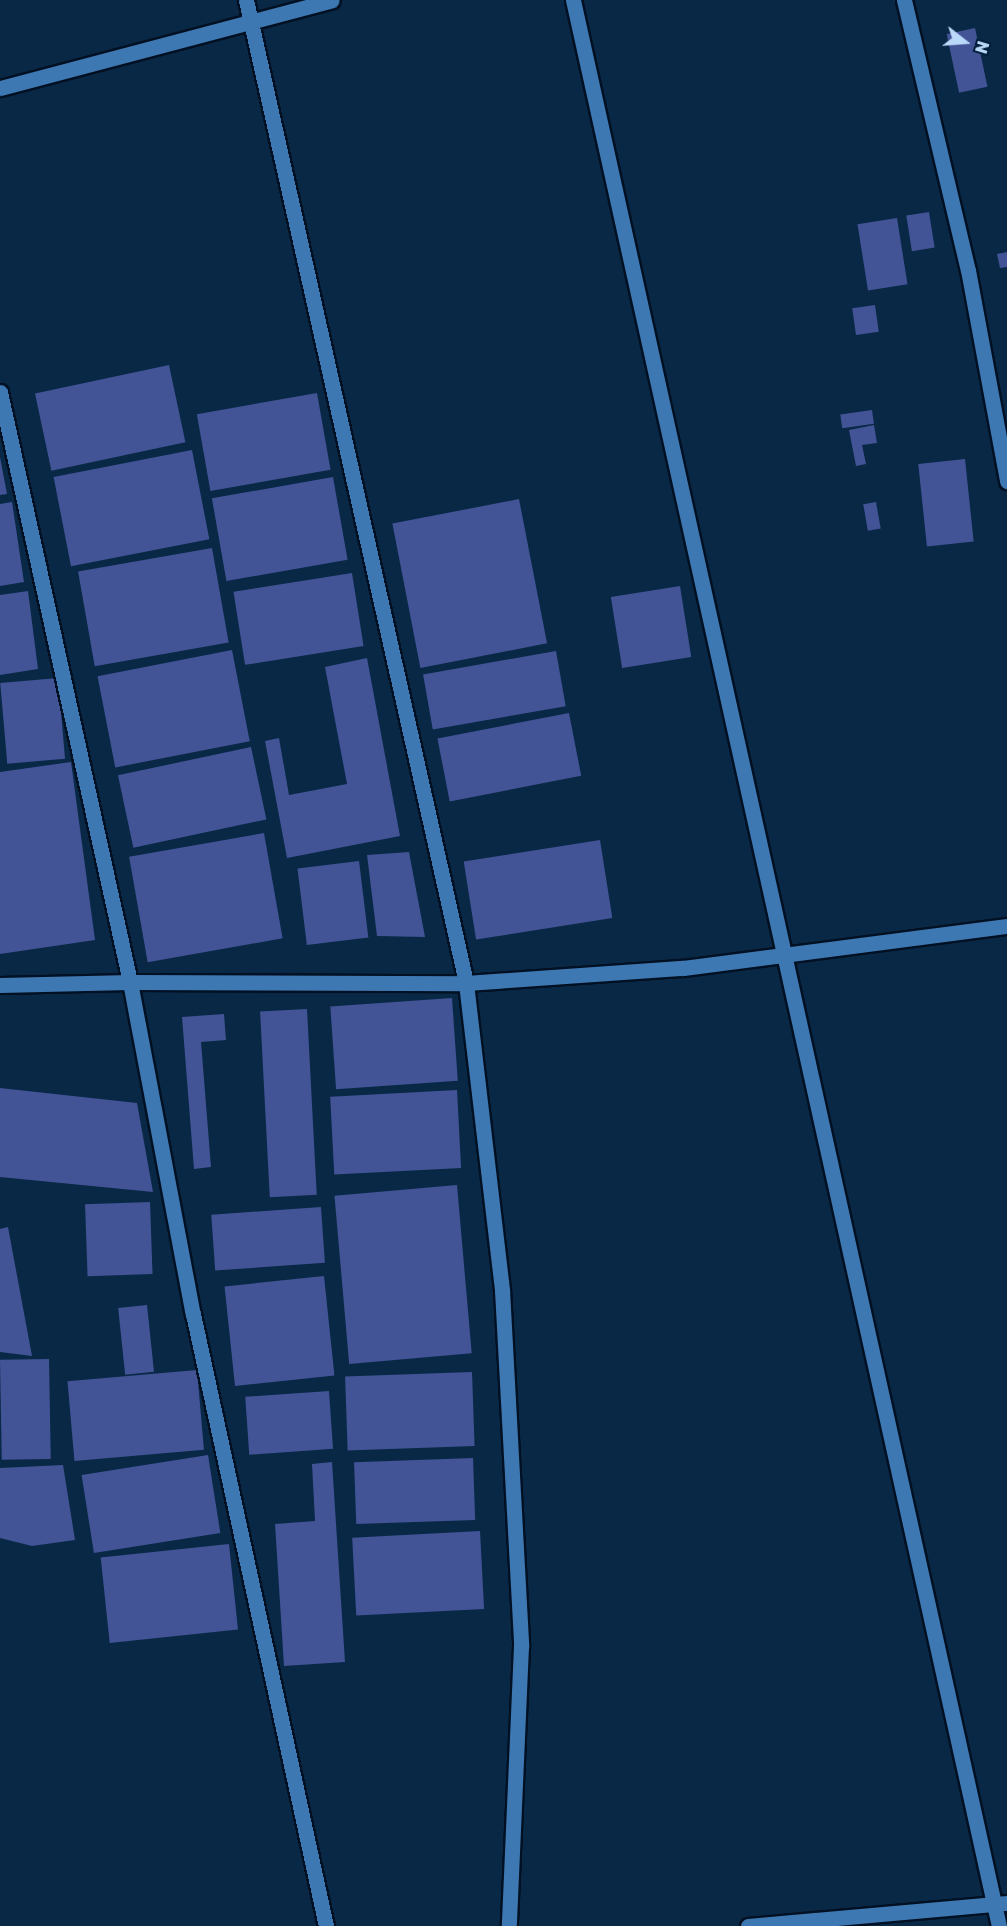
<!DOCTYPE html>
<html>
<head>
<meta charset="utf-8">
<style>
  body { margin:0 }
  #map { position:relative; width:1007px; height:1926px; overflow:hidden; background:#082845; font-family:"Golos Text",sans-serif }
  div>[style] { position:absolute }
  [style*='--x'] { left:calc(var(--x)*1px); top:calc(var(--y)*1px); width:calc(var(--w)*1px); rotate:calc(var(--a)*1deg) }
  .building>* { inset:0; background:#425396; transform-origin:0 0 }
  .roads { filter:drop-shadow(2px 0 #011022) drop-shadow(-2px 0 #011022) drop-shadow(0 2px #011022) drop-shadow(0 -2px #011022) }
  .minor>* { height:15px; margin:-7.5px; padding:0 7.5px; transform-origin:7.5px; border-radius:7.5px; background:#3e78b2 }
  span { translate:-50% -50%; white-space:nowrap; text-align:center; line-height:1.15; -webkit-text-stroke:5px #001e3a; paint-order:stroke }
  .north { position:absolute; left:935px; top:12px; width:60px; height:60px; -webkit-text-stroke:4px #001e3a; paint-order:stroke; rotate:107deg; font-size:16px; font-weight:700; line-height:24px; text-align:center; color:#bad8f8 }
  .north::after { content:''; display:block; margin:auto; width:21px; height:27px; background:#bad8f8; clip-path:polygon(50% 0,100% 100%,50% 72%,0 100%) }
</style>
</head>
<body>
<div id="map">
  <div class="building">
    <div style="left:975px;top:28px;width:60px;height:29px;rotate:78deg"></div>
    <div style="left:929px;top:212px;width:36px;height:23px;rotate:81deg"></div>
    <div style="left:897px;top:218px;width:67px;height:40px;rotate:81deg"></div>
    <div style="clip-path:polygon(1007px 252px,1007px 267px,1000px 268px,997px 254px)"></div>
    <div style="left:875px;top:305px;width:27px;height:23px;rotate:82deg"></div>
    <div style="left:169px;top:365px;width:79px;height:137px;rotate:78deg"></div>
    <div style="left:317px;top:393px;width:78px;height:122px;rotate:80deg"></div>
    <div style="left:872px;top:410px;width:14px;height:32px;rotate:82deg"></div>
    <div style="clip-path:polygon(874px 425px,877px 443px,862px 445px,866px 464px,856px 466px,849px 430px)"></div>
    <div style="left:192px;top:450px;width:91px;height:141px;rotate:79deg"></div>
    <div style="clip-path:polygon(0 457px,7px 494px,0 495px)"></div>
    <div style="left:965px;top:459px;width:83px;height:47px;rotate:84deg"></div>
    <div style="left:333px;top:477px;width:84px;height:123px;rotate:80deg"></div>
    <div style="left:519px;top:499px;width:147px;height:129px;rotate:79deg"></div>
    <div style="clip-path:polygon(12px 502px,24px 582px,0 586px,0 504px)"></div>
    <div style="left:876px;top:502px;width:27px;height:13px;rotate:80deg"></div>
    <div style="left:212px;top:548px;width:96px;height:136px;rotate:80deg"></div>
    <div style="left:352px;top:573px;width:74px;height:120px;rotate:81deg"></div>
    <div style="left:680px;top:586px;width:72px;height:70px;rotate:81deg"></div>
    <div style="clip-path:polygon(28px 591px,38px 669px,0 675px,0 595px)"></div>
    <div style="left:232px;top:650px;width:93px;height:137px;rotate:79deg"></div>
    <div style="left:556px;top:651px;width:56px;height:135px;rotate:80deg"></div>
    <div style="clip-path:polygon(367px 658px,400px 836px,287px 858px,265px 741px,279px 738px,289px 795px,347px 784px,325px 667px)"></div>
    <div style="left:58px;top:678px;width:81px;height:58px;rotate:85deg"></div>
    <div style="left:569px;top:713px;width:64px;height:134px;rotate:79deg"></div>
    <div style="left:251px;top:747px;width:74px;height:136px;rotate:78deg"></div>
    <div style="clip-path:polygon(71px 762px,95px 940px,0 954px,0 772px)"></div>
    <div style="left:264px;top:833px;width:107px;height:137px;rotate:80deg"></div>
    <div style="left:600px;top:840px;width:79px;height:138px;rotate:81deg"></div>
    <div style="clip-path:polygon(409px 852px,425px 937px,377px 936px,367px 855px)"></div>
    <div style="left:359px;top:861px;width:77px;height:62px;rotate:83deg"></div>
    <div style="left:452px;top:998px;width:83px;height:122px;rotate:86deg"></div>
    <div style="left:307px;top:1009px;width:186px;height:47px;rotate:87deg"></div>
    <div style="clip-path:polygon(224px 1014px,226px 1040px,201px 1042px,211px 1167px,194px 1169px,182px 1017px)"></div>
    <div style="clip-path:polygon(0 1088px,137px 1103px,153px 1192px,0 1177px)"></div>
    <div style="left:457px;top:1090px;width:78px;height:127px;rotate:87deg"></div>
    <div style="left:457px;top:1185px;width:169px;height:123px;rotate:85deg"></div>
    <div style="left:150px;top:1202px;width:72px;height:65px;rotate:88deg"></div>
    <div style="left:321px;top:1207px;width:56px;height:110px;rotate:86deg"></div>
    <div style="clip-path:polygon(8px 1227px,32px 1356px,0 1352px,0 1229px)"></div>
    <div style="left:324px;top:1276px;width:100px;height:100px;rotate:84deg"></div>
    <div style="left:147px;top:1305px;width:67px;height:29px;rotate:84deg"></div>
    <div style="left:49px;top:1359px;width:100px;height:49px;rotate:89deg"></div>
    <div style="left:197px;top:1370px;width:80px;height:130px;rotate:85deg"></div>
    <div style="left:472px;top:1372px;width:74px;height:127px;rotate:88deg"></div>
    <div style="left:329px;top:1391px;width:58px;height:84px;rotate:86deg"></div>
    <div style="left:208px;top:1455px;width:79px;height:128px;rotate:81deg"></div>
    <div style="left:473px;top:1458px;width:62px;height:119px;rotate:88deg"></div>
    <div style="clip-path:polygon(332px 1462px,345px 1662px,284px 1666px,275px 1524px,315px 1521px,312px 1464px)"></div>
    <div style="clip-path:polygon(63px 1465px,75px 1540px,32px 1546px,0 1538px,0 1468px)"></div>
    <div style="left:480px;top:1531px;width:78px;height:128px;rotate:87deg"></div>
    <div style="left:229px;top:1544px;width:86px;height:129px;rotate:84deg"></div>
  </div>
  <div class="roads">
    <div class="minor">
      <div style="--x:246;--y:0;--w:1007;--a:77.38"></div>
      <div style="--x:466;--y:983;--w:309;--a:83.3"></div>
      <div style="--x:502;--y:1290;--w:357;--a:86.9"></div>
      <div style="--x:521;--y:1646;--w:280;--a:92.5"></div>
      <div style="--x:573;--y:0;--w:1973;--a:77.53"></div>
      <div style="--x:904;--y:0;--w:277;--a:76.7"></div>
      <div style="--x:968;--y:270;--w:215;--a:79.5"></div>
      <div style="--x:0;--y:88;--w:343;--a:-14.8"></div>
      <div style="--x:0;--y:392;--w:604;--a:77.57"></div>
      <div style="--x:130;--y:982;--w:338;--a:79.3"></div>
      <div style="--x:193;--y:1314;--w:626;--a:77.74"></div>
      <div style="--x:0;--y:985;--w:130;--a:-1.3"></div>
      <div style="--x:130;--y:982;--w:336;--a:0.2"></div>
      <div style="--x:466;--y:983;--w:218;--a:-4"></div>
      <div style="--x:683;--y:968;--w:327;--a:-7.4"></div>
      <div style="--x:748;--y:1926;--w:260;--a:-5.1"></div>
    </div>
  </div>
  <div class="north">N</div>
</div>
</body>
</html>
